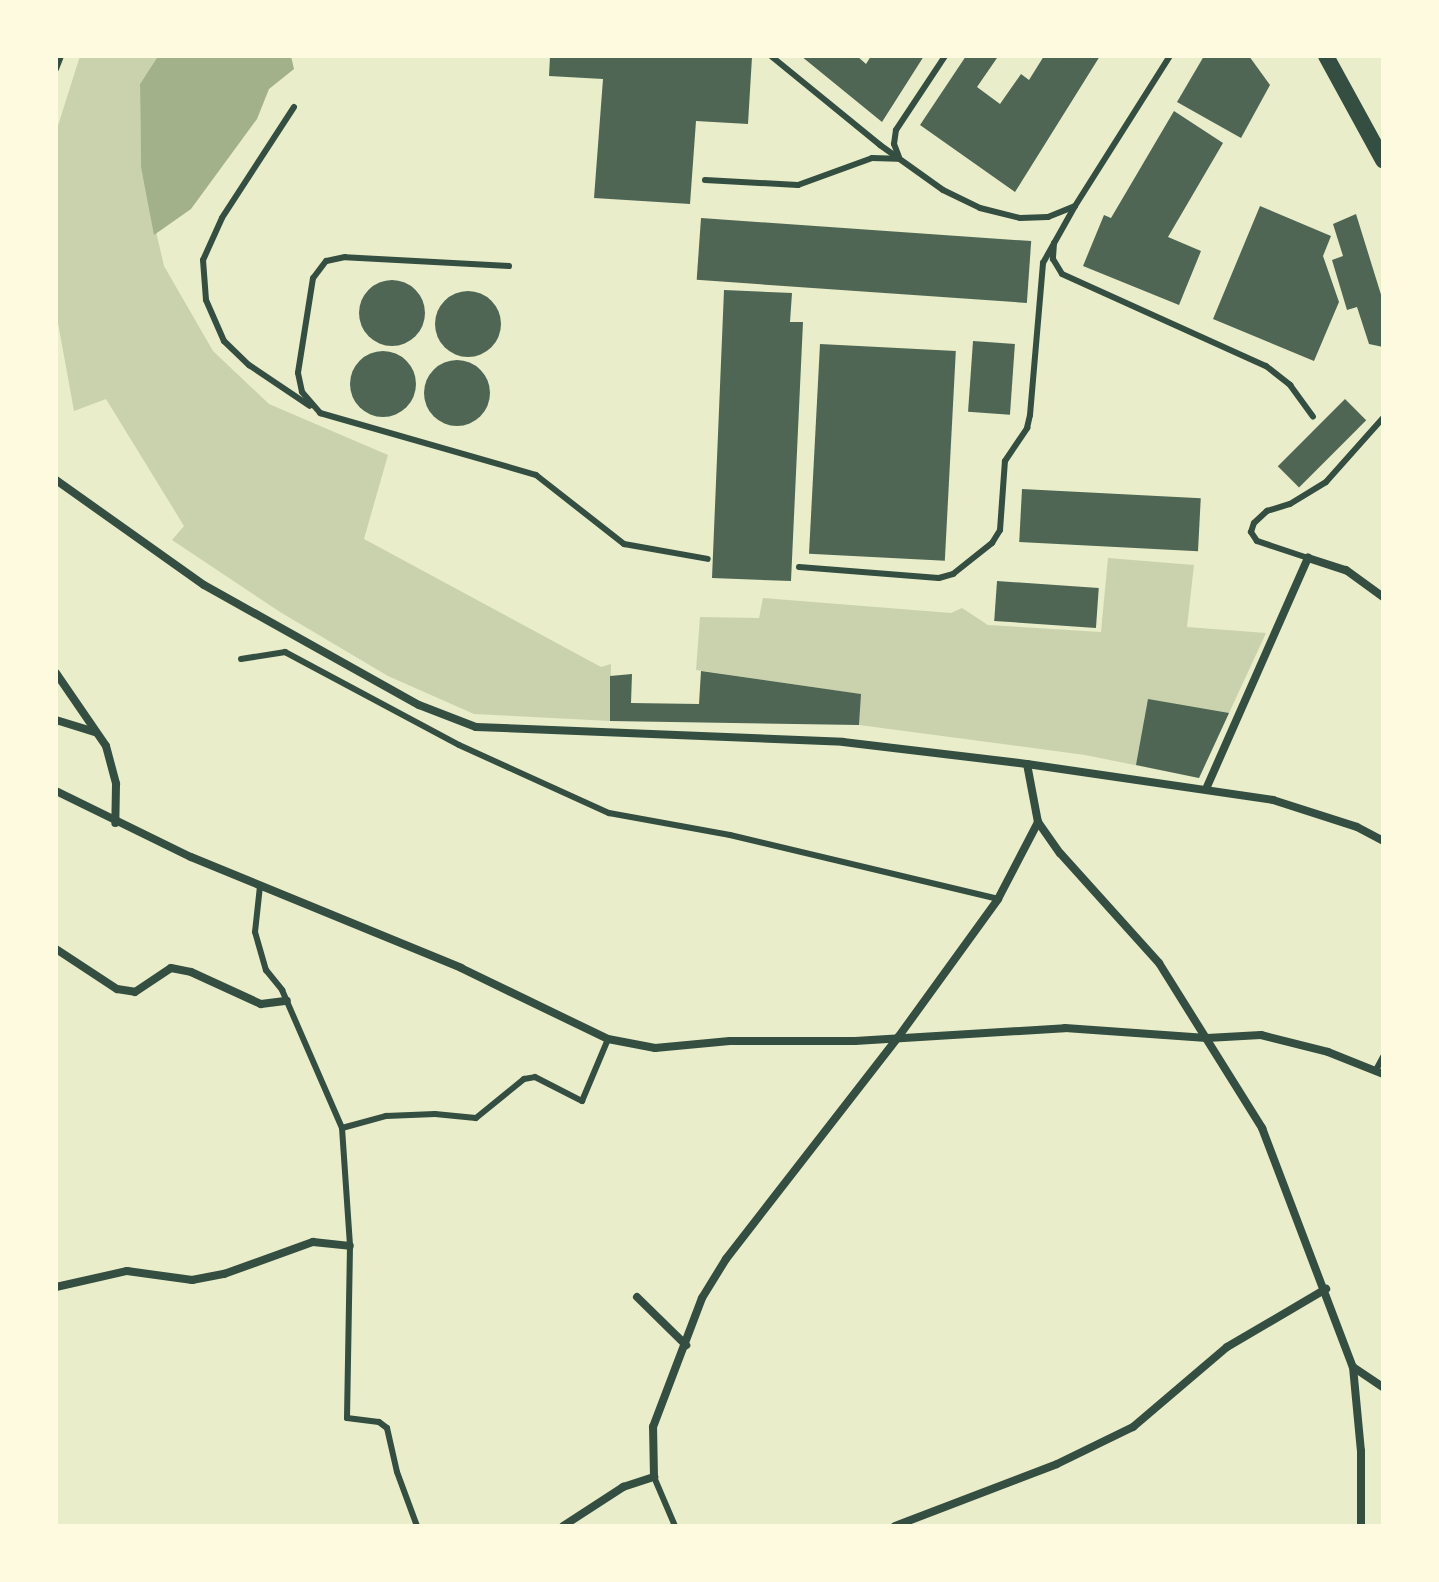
<!DOCTYPE html>
<html>
<head>
<meta charset="utf-8">
<style>
  body { margin:0 }
  #map { position:relative; width:1439px; height:1582px; overflow:hidden; background:#e9edc9; font-family:"Crimson Pro",serif }
  div>[style] { position:absolute }
  [style*='--x'] { left:calc(var(--x)*1px); top:calc(var(--y)*1px); width:calc(var(--w)*1px); rotate:calc(var(--a)*1deg) }
  .green>* { inset:0; background:#cad2ad }
  .water>* { inset:0; background:#a3b18a }
  .building>* { inset:0; background:#4f6655; transform-origin:0 0 }
  .round { border-radius:50% }
  .service>* { height:6px; margin:-3px; padding:0 3px; transform-origin:3px; border-radius:3px; background:#344e41 }
  .minor>* { height:8px; margin:-4px; padding:0 4px; transform-origin:4px; border-radius:4px; background:#344e41 }
  .secondary>* { height:16px; margin:-8px; padding:0 8px; transform-origin:8px; border-radius:8px; background:#344e41 }
  span { translate:-50% -50%; white-space:nowrap; text-align:center; line-height:1.15; -webkit-text-stroke:8px #fefae0; paint-order:stroke }
  .frame { position:absolute; inset:0; border:58px solid #fefae0; pointer-events:none }
</style>
</head>
<body>
<div id="map">
  <div class="green">
    <div style="clip-path:polygon(80px 56px,158px 56px,140px 84px,141px 167px,164px 266px,213px 351px,269px 404px,388px 455px,364px 539px,601px 667px,611px 664px,610px 721px,474px 714px,388px 676px,280px 612px,172px 540px,184px 526px,106px 399px,74px 411px,56px 312px,56px 132px)"></div>
    <div style="clip-path:polygon(1108px 558px,1194px 565px,1187px 627px,1266px 633px,1199px 778px,1085px 755px,859px 725px,860px 694px,696px 670px,700px 617px,759px 618px,763px 598px,951px 613px,962px 608px,988px 625px,1101px 632px)"></div>
  </div>
  <div class="water">
    <div style="clip-path:polygon(158px 56px,291px 56px,294px 69px,269px 89px,257px 119px,191px 209px,154px 235px,141px 167px,140px 84px)"></div>
  </div>
  <div class="building">
    <div style="clip-path:polygon(550px 56px,752px 57px,748px 124px,696px 121px,690px 204px,594px 198px,603px 79px,549px 76px)"></div>
    <div style="clip-path:polygon(801px 56px,857px 56px,866px 64px,871px 56px,924px 56px,882px 122px)"></div>
    <div style="clip-path:polygon(966px 56px,997px 58px,977px 87px,1000px 104px,1021px 74px,1029px 80px,1044px 56px,1100px 56px,1015px 192px,920px 125px)"></div>
    <div style="clip-path:polygon(1204px 56px,1249px 56px,1270px 85px,1241px 138px,1177px 102px)"></div>
    <div style="clip-path:polygon(1174px 111px,1223px 143px,1168px 237px,1201px 251px,1179px 305px,1083px 266px,1104px 215px,1111px 218px)"></div>
    <div style="clip-path:polygon(1260px 206px,1331px 236px,1323px 256px,1339px 302px,1314px 361px,1213px 319px)"></div>
    <div style="clip-path:polygon(1356px 214px,1383px 301px,1383px 347px,1369px 344px,1357px 307px,1347px 310px,1332px 260px,1343px 256px,1333px 224px)"></div>
    <div style="left:701px;top:218px;width:331px;height:62px;rotate:4deg"></div>
    <div class="round" style="left:359px;top:280px;width:66px;height:66px"></div>
    <div style="clip-path:polygon(724px 290px,792px 293px,790px 322px,803px 322px,791px 581px,712px 578px)"></div>
    <div class="round" style="left:435px;top:291px;width:66px;height:66px"></div>
    <div style="left:973px;top:341px;width:42px;height:71px;rotate:4deg"></div>
    <div style="left:820px;top:344px;width:136px;height:210px;rotate:3deg"></div>
    <div class="round" style="left:350px;top:351px;width:66px;height:66px"></div>
    <div class="round" style="left:424px;top:360px;width:66px;height:66px"></div>
    <div style="left:1345px;top:399px;width:30px;height:95px;rotate:45deg"></div>
    <div style="left:1022px;top:489px;width:179px;height:53px;rotate:3deg"></div>
    <div style="left:997px;top:581px;width:102px;height:40px;rotate:4deg"></div>
    <div style="clip-path:polygon(701px 671px,861px 694px,859px 725px,610px 721px,610px 676px,632px 674px,631px 703px,699px 704px)"></div>
    <div style="clip-path:polygon(1148px 699px,1229px 713px,1199px 778px,1136px 765px)"></div>
  </div>
  <div class="service">
    <div style="--x:771;--y:56;--w:141;--a:39.2"></div>
    <div style="--x:880;--y:145;--w:77;--a:35.5"></div>
    <div style="--x:943;--y:190;--w:41;--a:25.9"></div>
    <div style="--x:980;--y:208;--w:41;--a:14"></div>
    <div style="--x:1020;--y:218;--w:28;--a:-2"></div>
    <div style="--x:1048;--y:217;--w:29;--a:-22"></div>
    <div style="--x:1075;--y:206;--w:178;--a:-57.7"></div>
    <div style="--x:56;--y:69;--w:14;--a:-69"></div>
    <div style="--x:294;--y:107;--w:132;--a:123"></div>
    <div style="--x:222;--y:218;--w:46;--a:114.3"></div>
    <div style="--x:203;--y:260;--w:40;--a:85.7"></div>
    <div style="--x:206;--y:300;--w:45;--a:66.3"></div>
    <div style="--x:224;--y:341;--w:35;--a:44"></div>
    <div style="--x:249;--y:365;--w:73;--a:33.9"></div>
    <div style="--x:899;--y:157;--w:14;--a:-111"></div>
    <div style="--x:894;--y:144;--w:14;--a:-82"></div>
    <div style="--x:896;--y:130;--w:89;--a:-56.5"></div>
    <div style="--x:705;--y:180;--w:93;--a:3.1"></div>
    <div style="--x:798;--y:185;--w:79;--a:-20"></div>
    <div style="--x:872;--y:158;--w:25;--a:2"></div>
    <div style="--x:1054;--y:243;--w:16;--a:94"></div>
    <div style="--x:1053;--y:259;--w:17;--a:59"></div>
    <div style="--x:1062;--y:274;--w:224;--a:24.3"></div>
    <div style="--x:1266;--y:366;--w:31;--a:38"></div>
    <div style="--x:1290;--y:385;--w:39;--a:54"></div>
    <div style="--x:509;--y:266;--w:164;--a:-176.9"></div>
    <div style="--x:345;--y:257;--w:19;--a:168"></div>
    <div style="--x:326;--y:261;--w:21;--a:127"></div>
    <div style="--x:313;--y:278;--w:96;--a:99"></div>
    <div style="--x:298;--y:373;--w:19;--a:78"></div>
    <div style="--x:302;--y:392;--w:28;--a:49"></div>
    <div style="--x:320;--y:413;--w:225;--a:16"></div>
    <div style="--x:536;--y:475;--w:112;--a:38.1"></div>
    <div style="--x:624;--y:544;--w:85;--a:10.1"></div>
    <div style="--x:1308;--y:558;--w:54;--a:-161.6"></div>
    <div style="--x:1257;--y:541;--w:11;--a:-124"></div>
    <div style="--x:1251;--y:532;--w:9;--a:-72"></div>
    <div style="--x:1254;--y:523;--w:18;--a:-43"></div>
    <div style="--x:1267;--y:511;--w:24;--a:-17"></div>
    <div style="--x:1290;--y:504;--w:42;--a:-31.4"></div>
    <div style="--x:1326;--y:482;--w:86;--a:-48.3"></div>
    <div style="--x:799;--y:567;--w:140;--a:4.5"></div>
    <div style="--x:939;--y:578;--w:15;--a:-16"></div>
    <div style="--x:953;--y:574;--w:50;--a:-38.5"></div>
    <div style="--x:992;--y:543;--w:15;--a:-58"></div>
    <div style="--x:1000;--y:530;--w:69;--a:-85.9"></div>
    <div style="--x:1005;--y:461;--w:40;--a:-56"></div>
    <div style="--x:1027;--y:428;--w:13;--a:-77"></div>
    <div style="--x:1030;--y:415;--w:153;--a:-85.1"></div>
    <div style="--x:1043;--y:263;--w:65;--a:-60.7"></div>
    <div style="--x:241;--y:659;--w:45;--a:-9"></div>
    <div style="--x:285;--y:652;--w:197;--a:28.1"></div>
    <div style="--x:459;--y:745;--w:165;--a:24.4"></div>
    <div style="--x:609;--y:813;--w:123;--a:10.3"></div>
    <div style="--x:730;--y:835;--w:276;--a:13.4"></div>
    <div style="--x:260;--y:886;--w:46;--a:96.2"></div>
    <div style="--x:255;--y:932;--w:40;--a:74"></div>
    <div style="--x:266;--y:970;--w:26;--a:51"></div>
    <div style="--x:282;--y:990;--w:150;--a:66.5"></div>
    <div style="--x:342;--y:1128;--w:118;--a:86.1"></div>
    <div style="--x:350;--y:1246;--w:172;--a:91"></div>
    <div style="--x:347;--y:1418;--w:32;--a:7"></div>
    <div style="--x:379;--y:1422;--w:10;--a:37"></div>
    <div style="--x:387;--y:1428;--w:45;--a:77.2"></div>
    <div style="--x:397;--y:1472;--w:58;--a:69.7"></div>
    <div style="--x:1376;--y:1070;--w:15;--a:-62"></div>
    <div style="--x:342;--y:1128;--w:46;--a:-15.3"></div>
    <div style="--x:386;--y:1116;--w:49;--a:-2.3"></div>
    <div style="--x:435;--y:1114;--w:41;--a:5.6"></div>
    <div style="--x:476;--y:1118;--w:62;--a:-39.1"></div>
    <div style="--x:524;--y:1079;--w:11;--a:-10"></div>
    <div style="--x:535;--y:1077;--w:53;--a:27.1"></div>
    <div style="--x:582;--y:1101;--w:67;--a:-67.2"></div>
    <div style="--x:654;--y:1477;--w:53;--a:66.8"></div>
  </div>
  <div class="minor">
    <div style="--x:56;--y:480;--w:181;--a:35.4"></div>
    <div style="--x:204;--y:585;--w:246;--a:29.2"></div>
    <div style="--x:419;--y:705;--w:61;--a:21.1"></div>
    <div style="--x:476;--y:727;--w:367;--a:2.3"></div>
    <div style="--x:843;--y:742;--w:185;--a:6.8"></div>
    <div style="--x:1027;--y:764;--w:249;--a:8.3"></div>
    <div style="--x:1273;--y:800;--w:88;--a:17.8"></div>
    <div style="--x:1357;--y:827;--w:30;--a:28"></div>
    <div style="--x:56;--y:673;--w:88;--a:55.6"></div>
    <div style="--x:106;--y:746;--w:39;--a:75"></div>
    <div style="--x:116;--y:784;--w:39;--a:91"></div>
    <div style="--x:56;--y:720;--w:41;--a:17.1"></div>
    <div style="--x:1027;--y:764;--w:59;--a:79.3"></div>
    <div style="--x:1038;--y:822;--w:38;--a:55"></div>
    <div style="--x:1060;--y:853;--w:148;--a:48"></div>
    <div style="--x:1159;--y:963;--w:195;--a:58"></div>
    <div style="--x:1262;--y:1128;--w:256;--a:69.2"></div>
    <div style="--x:1353;--y:1367;--w:84;--a:84.6"></div>
    <div style="--x:1361;--y:1451;--w:75;--a:90"></div>
    <div style="--x:1206;--y:789;--w:253;--a:-66.2"></div>
    <div style="--x:1308;--y:558;--w:40;--a:18"></div>
    <div style="--x:1346;--y:570;--w:46;--a:36.1"></div>
    <div style="--x:56;--y:791;--w:150;--a:26.1"></div>
    <div style="--x:191;--y:857;--w:292;--a:22.3"></div>
    <div style="--x:461;--y:968;--w:163;--a:25.8"></div>
    <div style="--x:608;--y:1039;--w:48;--a:10.8"></div>
    <div style="--x:655;--y:1048;--w:75;--a:-5.3"></div>
    <div style="--x:730;--y:1041;--w:125;--a:0"></div>
    <div style="--x:855;--y:1041;--w:210;--a:-3.5"></div>
    <div style="--x:1065;--y:1028;--w:142;--a:4"></div>
    <div style="--x:1207;--y:1038;--w:54;--a:-3.2"></div>
    <div style="--x:1261;--y:1035;--w:69;--a:14.2"></div>
    <div style="--x:1328;--y:1052;--w:59;--a:21.8"></div>
    <div style="--x:56;--y:949;--w:73;--a:33.3"></div>
    <div style="--x:117;--y:989;--w:18;--a:9"></div>
    <div style="--x:135;--y:992;--w:43;--a:-33.7"></div>
    <div style="--x:171;--y:968;--w:20;--a:11"></div>
    <div style="--x:191;--y:972;--w:77;--a:24.6"></div>
    <div style="--x:261;--y:1004;--w:26;--a:-7"></div>
    <div style="--x:56;--y:1287;--w:73;--a:-12.7"></div>
    <div style="--x:127;--y:1271;--w:66;--a:7.9"></div>
    <div style="--x:192;--y:1280;--w:33;--a:-11"></div>
    <div style="--x:224;--y:1274;--w:95;--a:-19.8"></div>
    <div style="--x:313;--y:1242;--w:37;--a:6"></div>
    <div style="--x:637;--y:1297;--w:69;--a:44.4"></div>
    <div style="--x:1353;--y:1367;--w:36;--a:34"></div>
    <div style="--x:563;--y:1526;--w:72;--a:-33"></div>
    <div style="--x:623;--y:1487;--w:33;--a:-18"></div>
    <div style="--x:654;--y:1477;--w:50;--a:-91.1"></div>
    <div style="--x:653;--y:1427;--w:138;--a:-69.2"></div>
    <div style="--x:702;--y:1298;--w:46;--a:-58.4"></div>
    <div style="--x:726;--y:1259;--w:282;--a:-52.2"></div>
    <div style="--x:899;--y:1036;--w:169;--a:-54.1"></div>
    <div style="--x:998;--y:899;--w:87;--a:-62.5"></div>
    <div style="--x:895;--y:1526;--w:173;--a:-20.9"></div>
    <div style="--x:1057;--y:1464;--w:85;--a:-26"></div>
    <div style="--x:1133;--y:1427;--w:123;--a:-40.4"></div>
    <div style="--x:1227;--y:1347;--w:115;--a:-30.4"></div>
  </div>
  <div class="secondary">
    <div style="--x:1326;--y:56;--w:119;--a:61.3"></div>
  </div>
  <div class="frame"></div>
</div>
</body>
</html>
